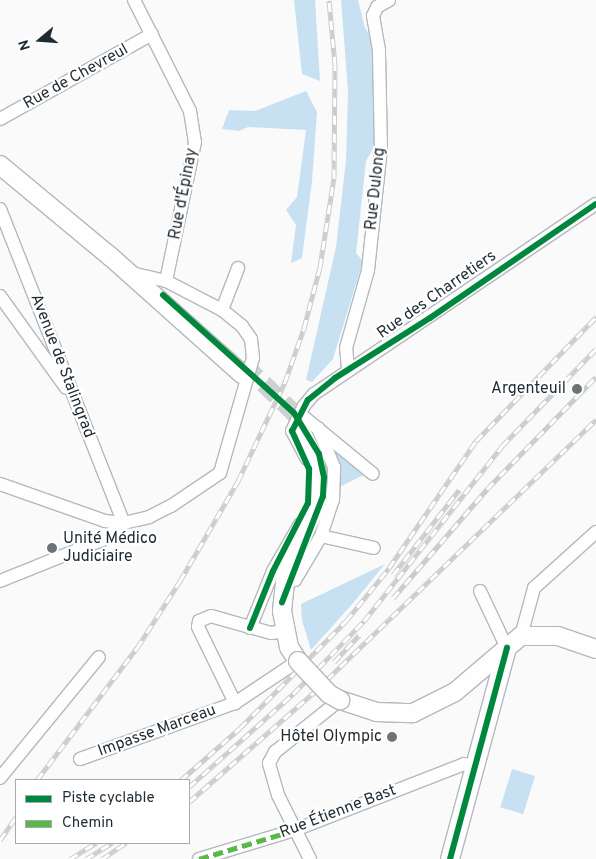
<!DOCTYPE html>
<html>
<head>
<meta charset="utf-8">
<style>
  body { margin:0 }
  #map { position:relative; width:596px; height:859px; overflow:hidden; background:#fafafa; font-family:Overpass,sans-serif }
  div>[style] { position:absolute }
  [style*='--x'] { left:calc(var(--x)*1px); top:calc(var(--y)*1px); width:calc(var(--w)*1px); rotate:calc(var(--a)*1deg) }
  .green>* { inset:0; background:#c7e1f2; transform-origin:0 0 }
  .secondary-tunnel>* { height:18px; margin-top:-9px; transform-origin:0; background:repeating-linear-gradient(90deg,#ced1d2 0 18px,transparent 0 27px) }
  .roads { filter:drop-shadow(1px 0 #b4b9bc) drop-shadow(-1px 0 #b4b9bc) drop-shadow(0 1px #b4b9bc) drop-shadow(0 -1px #b4b9bc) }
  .minor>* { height:12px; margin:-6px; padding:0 6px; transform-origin:6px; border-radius:6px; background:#fefefe }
  .secondary>* { height:18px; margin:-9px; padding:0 9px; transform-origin:9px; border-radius:9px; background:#fefefe }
  .rail>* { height:5px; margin-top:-2.5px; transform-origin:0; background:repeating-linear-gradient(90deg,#fff 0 9px,#cbcccd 0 18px); box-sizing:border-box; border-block:1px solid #cbcccd }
  .bridges { filter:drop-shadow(1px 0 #b4b9bc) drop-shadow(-1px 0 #b4b9bc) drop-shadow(0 1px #b4b9bc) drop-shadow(0 -1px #b4b9bc) }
  .secondary-bridge>* { height:18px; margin:-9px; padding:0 9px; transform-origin:9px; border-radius:9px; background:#fefefe }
  .quiet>* { height:5px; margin-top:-2.5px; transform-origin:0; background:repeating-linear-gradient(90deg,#58b947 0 10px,transparent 0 15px) }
  .cycleway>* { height:6px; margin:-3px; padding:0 3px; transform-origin:3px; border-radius:3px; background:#00873e }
  .dots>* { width:14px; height:14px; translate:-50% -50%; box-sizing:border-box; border:2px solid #fff; border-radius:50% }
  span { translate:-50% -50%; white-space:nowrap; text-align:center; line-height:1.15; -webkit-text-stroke:4.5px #fff; paint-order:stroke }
  .street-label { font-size:16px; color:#1f2b33 }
  .poi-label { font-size:16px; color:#1f2b33 }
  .right { translate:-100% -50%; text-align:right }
  .left { translate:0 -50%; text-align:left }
  .legend { position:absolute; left:15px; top:779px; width:175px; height:65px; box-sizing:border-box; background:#fff; border:1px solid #a5aaad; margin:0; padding:6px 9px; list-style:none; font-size:15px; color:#1f2b33 }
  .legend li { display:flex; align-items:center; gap:10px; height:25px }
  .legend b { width:25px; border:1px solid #a5aaad }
  .north { position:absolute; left:15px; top:15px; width:50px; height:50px; -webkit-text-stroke:4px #fff; paint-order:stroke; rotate:252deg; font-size:14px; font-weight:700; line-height:20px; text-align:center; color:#1f2b33 }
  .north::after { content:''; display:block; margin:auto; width:18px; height:22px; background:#1f2b33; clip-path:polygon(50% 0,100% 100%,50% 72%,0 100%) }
</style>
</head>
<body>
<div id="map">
  <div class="green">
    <div style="clip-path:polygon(294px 0,315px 0,320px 81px,302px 74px)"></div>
    <div style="clip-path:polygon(341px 0,358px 0,365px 28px,373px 39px,375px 146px,366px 161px,356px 253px,363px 261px,333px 359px,312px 382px,306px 380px,336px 247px,346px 160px,348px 91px)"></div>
    <div style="clip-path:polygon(306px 91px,317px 112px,312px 181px,302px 258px,291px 263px,296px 225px,286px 210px,297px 197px,306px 130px,248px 127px,239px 131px,222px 129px,229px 110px,255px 111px)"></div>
    <div style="clip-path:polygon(334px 449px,366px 474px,339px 487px)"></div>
    <div style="clip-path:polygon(385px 564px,354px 602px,311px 650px,302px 620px,301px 604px)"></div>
    <div style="left:512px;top:769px;width:24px;height:40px;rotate:17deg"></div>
  </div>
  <div class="secondary-tunnel">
    <div style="--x:244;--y:365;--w:69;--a:43.8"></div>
    <div style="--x:294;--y:413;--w:23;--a:56"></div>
  </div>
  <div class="roads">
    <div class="minor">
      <div style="--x:134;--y:0;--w:124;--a:63.2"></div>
      <div style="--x:190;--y:111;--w:31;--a:81"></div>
      <div style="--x:195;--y:142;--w:142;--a:101.8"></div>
      <div style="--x:0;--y:119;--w:174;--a:-29.2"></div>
      <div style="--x:0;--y:209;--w:338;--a:68.5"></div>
      <div style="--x:0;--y:296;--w:113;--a:54.3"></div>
      <div style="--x:222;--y:310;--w:45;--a:-69.1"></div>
      <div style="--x:348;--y:369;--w:21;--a:-95"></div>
      <div style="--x:346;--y:348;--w:81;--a:-74.2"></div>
      <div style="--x:368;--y:270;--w:122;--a:-83.9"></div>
      <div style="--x:381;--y:149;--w:99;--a:-91.2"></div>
      <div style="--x:379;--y:50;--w:35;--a:-100"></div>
      <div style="--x:373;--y:16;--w:10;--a:-66"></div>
      <div style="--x:377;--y:7;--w:14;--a:-30"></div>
      <div style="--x:300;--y:414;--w:94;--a:39.4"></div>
      <div style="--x:307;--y:459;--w:32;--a:-118"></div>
      <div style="--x:292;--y:431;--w:26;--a:-65"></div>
      <div style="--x:303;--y:407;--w:17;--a:-50"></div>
      <div style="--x:314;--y:394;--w:340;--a:-34"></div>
      <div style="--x:0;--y:484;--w:111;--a:19.4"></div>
      <div style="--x:105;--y:521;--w:19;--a:6"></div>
      <div style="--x:124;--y:523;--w:26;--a:-13"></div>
      <div style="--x:149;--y:517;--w:25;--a:-27"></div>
      <div style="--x:171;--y:506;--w:59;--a:-34"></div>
      <div style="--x:220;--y:473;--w:120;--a:-74"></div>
      <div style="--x:253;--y:358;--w:19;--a:-96"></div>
      <div style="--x:251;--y:339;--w:16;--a:-125"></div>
      <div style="--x:242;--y:326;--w:26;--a:-141"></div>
      <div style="--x:222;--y:310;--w:63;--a:-152.6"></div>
      <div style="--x:166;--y:281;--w:31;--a:-167"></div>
      <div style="--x:321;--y:536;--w:54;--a:12.8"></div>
      <div style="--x:0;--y:581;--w:110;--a:-21.9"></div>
      <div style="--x:102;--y:540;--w:28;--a:-38"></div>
      <div style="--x:288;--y:581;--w:7;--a:-8"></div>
      <div style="--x:295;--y:580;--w:51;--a:-59.4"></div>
      <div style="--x:321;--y:536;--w:38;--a:-72"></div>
      <div style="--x:333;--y:500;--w:33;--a:-88"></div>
      <div style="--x:334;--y:467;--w:42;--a:-112.3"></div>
      <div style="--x:480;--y:591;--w:63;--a:64.7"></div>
      <div style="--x:250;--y:628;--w:61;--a:-68"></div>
      <div style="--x:273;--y:571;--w:54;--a:-60.1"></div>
      <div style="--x:285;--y:631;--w:14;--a:172"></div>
      <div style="--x:271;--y:633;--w:62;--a:-164.2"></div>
      <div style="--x:211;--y:616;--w:13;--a:157"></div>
      <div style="--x:199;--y:621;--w:6;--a:99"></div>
      <div style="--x:198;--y:627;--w:85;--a:64"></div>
      <div style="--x:235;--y:703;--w:76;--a:-33.7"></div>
      <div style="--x:521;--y:636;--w:50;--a:-74.8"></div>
      <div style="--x:534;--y:588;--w:84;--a:-42.1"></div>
      <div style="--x:80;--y:759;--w:165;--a:-19.9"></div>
      <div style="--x:0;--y:778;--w:156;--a:-50.7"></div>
      <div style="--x:199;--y:859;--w:100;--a:-16.8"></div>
      <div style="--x:295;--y:830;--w:181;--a:-21.3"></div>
      <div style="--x:464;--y:764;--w:12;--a:20"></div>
      <div style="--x:310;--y:859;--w:72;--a:-116.6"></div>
      <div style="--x:278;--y:795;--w:33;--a:-106"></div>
      <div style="--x:269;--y:763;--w:13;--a:-61"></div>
      <div style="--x:275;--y:752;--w:83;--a:-38.7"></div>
    </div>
    <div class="secondary">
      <div style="--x:0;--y:165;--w:144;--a:39.7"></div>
      <div style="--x:111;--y:257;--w:176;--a:41.8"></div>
      <div style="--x:298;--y:661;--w:17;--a:-123"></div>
      <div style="--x:289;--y:647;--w:37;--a:-101"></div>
      <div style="--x:282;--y:611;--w:38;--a:-84"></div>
      <div style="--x:286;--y:573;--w:68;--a:-65.7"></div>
      <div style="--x:314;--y:511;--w:20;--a:-75"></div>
      <div style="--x:319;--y:492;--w:33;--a:-97"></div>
      <div style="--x:315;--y:459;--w:27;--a:-117"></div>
      <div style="--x:340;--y:700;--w:38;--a:18"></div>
      <div style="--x:376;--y:712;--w:37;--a:2"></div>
      <div style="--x:413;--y:713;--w:47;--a:-26.6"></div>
      <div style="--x:455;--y:692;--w:87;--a:-40.3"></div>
      <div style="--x:521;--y:636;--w:37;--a:0"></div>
      <div style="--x:558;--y:636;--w:40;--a:18.9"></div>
      <div style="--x:450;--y:859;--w:219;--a:-74.9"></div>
    </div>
  </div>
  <div class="rail">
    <div style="--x:393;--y:575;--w:108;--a:-52.2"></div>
    <div style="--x:393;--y:598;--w:144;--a:-49.2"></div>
    <div style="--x:487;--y:489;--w:156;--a:-45.8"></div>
    <div style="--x:334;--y:662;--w:37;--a:-47"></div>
    <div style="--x:37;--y:780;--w:166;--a:-52.9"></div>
    <div style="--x:137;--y:648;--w:80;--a:-57.3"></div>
    <div style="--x:180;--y:581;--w:116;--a:-59.9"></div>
    <div style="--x:238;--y:481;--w:110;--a:-64.6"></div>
    <div style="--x:285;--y:382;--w:57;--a:-70.6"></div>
    <div style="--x:304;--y:328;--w:63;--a:-75.3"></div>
    <div style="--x:320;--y:267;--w:90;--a:-81.1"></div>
    <div style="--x:334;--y:178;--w:113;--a:-89.5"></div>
    <div style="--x:335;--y:65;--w:65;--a:-95.3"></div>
    <div style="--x:181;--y:780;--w:79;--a:-41.4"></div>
    <div style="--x:240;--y:728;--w:151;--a:-45.3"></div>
    <div style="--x:346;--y:621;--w:68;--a:-50.9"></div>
    <div style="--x:389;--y:568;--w:154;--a:-55.6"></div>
    <div style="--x:476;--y:441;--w:173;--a:-45.9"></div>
    <div style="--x:189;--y:787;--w:140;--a:-41.8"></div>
    <div style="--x:293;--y:694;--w:102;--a:-45.8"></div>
    <div style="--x:364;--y:621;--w:223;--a:-51.7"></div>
    <div style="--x:502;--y:446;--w:135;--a:-45.9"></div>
    <div style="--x:189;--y:802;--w:167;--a:-41.3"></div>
    <div style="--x:314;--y:692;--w:392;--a:-44"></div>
    <div style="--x:0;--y:840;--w:28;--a:-55"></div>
    <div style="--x:70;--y:859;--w:31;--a:-32"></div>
    <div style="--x:86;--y:859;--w:31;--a:-32"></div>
    <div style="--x:102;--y:859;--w:29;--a:-34"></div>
  </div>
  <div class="bridges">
    <div class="secondary-bridge">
      <div style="--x:298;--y:661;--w:45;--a:46.8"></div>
      <div style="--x:329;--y:694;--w:13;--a:29"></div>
    </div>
  </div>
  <div class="quiet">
    <div style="--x:199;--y:859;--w:100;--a:-16.8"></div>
  </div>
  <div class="cycleway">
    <div style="--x:163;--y:295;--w:176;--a:42"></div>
    <div style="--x:294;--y:413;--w:48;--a:58.6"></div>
    <div style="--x:319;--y:454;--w:24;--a:78"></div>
    <div style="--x:324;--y:477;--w:19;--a:93"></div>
    <div style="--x:323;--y:496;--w:114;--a:111.1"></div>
    <div style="--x:250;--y:628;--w:61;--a:-68"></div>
    <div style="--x:273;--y:571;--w:76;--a:-62.8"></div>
    <div style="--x:308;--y:503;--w:34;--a:-88"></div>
    <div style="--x:309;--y:469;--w:42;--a:-114.1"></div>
    <div style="--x:292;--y:431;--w:35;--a:-63"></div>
    <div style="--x:308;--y:400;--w:35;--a:-39"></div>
    <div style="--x:335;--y:378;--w:112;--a:-32.3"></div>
    <div style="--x:430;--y:318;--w:201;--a:-34.5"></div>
    <div style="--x:450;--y:859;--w:219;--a:-74.9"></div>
  </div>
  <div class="dots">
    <div style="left:577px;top:389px;background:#6c7379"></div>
    <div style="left:52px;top:548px;background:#6c7379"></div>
    <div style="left:392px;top:737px;background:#6c7379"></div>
  </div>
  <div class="street-label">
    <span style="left:76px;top:77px;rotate:-29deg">Rue de Chevreul</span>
    <span style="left:376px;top:189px;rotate:-84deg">Rue Dulong</span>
    <span style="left:184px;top:194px;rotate:-79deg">Rue d'Épinay</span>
    <span style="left:437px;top:295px;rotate:-35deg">Rue des Charretiers</span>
    <span style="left:62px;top:366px;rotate:69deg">Avenue de Stalingrad</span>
    <span style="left:157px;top:731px;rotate:-20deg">Impasse Marceau</span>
    <span style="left:338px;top:812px;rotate:-21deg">Rue Étienne Bast</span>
  </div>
  <div class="poi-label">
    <span class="right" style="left:566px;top:389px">Argenteuil</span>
    <span class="left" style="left:63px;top:548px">Unité Médico<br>Judiciaire</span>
    <span class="right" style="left:382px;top:737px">Hôtel Olympic</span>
  </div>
  <ul class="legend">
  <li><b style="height:6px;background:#00873e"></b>Piste cyclable</li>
  <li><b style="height:6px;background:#58b947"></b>Chemin</li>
  </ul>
  <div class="north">N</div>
</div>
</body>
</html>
